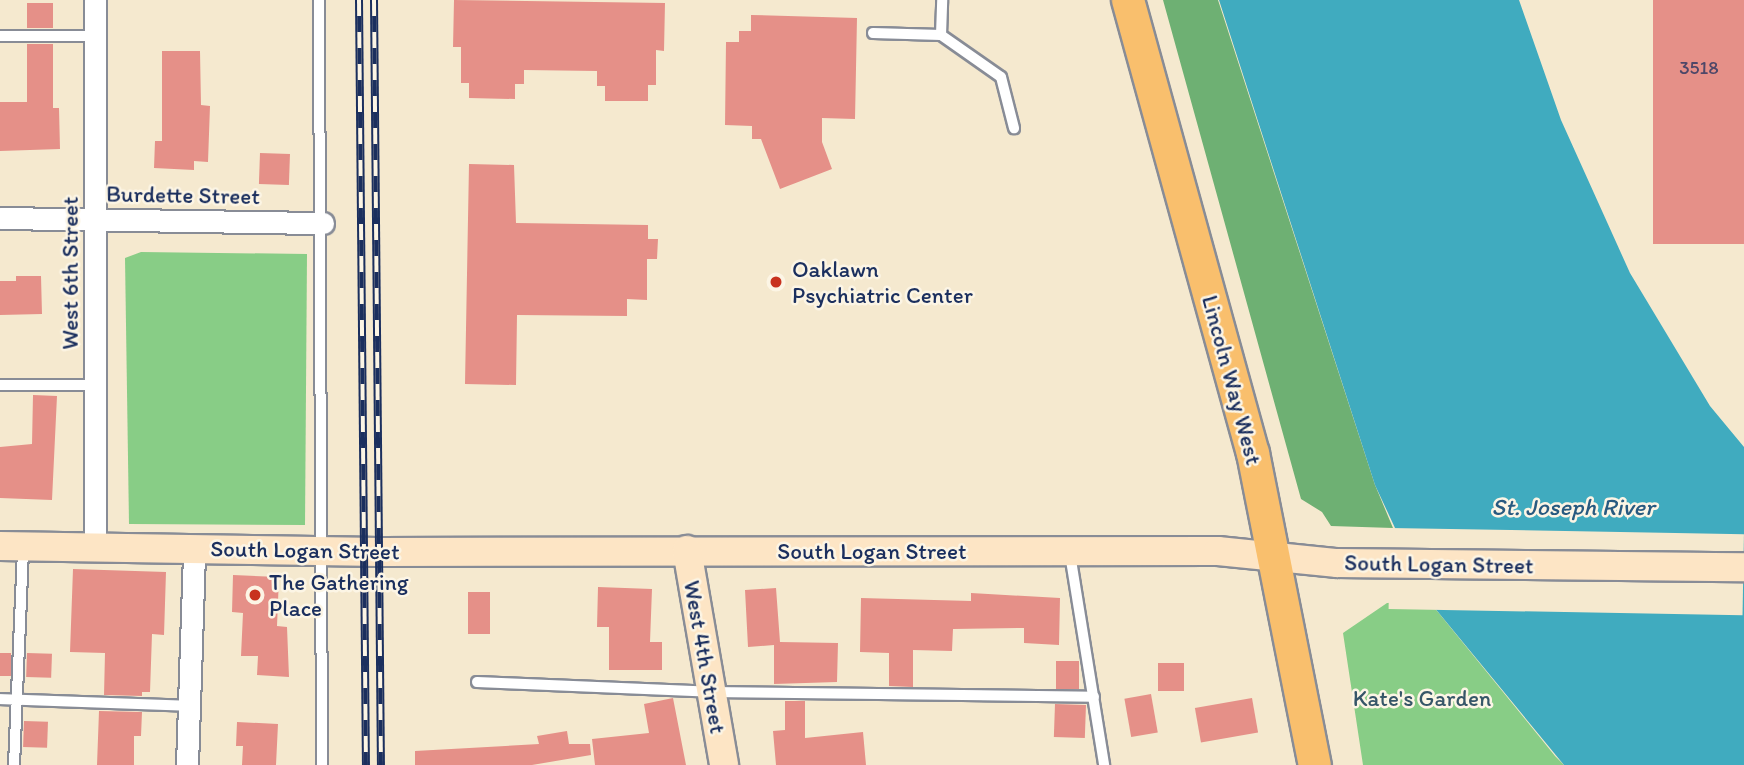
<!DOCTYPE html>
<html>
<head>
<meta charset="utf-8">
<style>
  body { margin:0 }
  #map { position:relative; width:1744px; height:765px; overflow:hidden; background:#f5e9cf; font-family:Itim,sans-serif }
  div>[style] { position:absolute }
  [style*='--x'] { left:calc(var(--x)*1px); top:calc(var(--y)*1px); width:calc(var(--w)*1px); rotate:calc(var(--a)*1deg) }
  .green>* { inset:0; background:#88cd86 }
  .forest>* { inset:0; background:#6eb073 }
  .water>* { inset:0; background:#40abbf }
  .pier>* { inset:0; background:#f5e9cf; transform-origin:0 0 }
  .building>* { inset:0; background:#e59088; transform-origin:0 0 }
  .roads { filter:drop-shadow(2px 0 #888c96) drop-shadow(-2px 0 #888c96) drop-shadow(0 2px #888c96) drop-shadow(0 -2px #888c96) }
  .lane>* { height:10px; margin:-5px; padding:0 5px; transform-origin:5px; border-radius:5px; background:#fff }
  .street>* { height:21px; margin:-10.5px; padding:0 10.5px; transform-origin:10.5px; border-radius:10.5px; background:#fff }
  .secondary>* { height:28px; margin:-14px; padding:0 14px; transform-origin:14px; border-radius:14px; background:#fde5c5 }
  .primary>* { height:32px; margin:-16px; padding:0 16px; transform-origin:16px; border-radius:16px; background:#f9bf6d }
  .rail>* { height:8px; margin-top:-4px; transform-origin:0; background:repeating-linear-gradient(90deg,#fcf5e5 0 16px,#1b2f5e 0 32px); box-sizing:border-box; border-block:2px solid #1b2f5e }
  .dots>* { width:19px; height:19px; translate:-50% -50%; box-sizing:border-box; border:4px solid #fcf5e5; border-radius:50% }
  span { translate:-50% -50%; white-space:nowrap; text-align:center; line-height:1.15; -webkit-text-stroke:5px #fcf5e5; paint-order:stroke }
  .number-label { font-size:19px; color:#4e4768 }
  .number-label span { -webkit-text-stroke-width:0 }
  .street-label { font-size:23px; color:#1b2f5e }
  .poi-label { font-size:23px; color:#1b2f5e }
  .left { translate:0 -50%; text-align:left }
  .park-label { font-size:23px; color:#365668 }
  .water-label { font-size:24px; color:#285a80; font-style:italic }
</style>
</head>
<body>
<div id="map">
  <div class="green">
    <div style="clip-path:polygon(141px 252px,307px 254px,305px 525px,129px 524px,125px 258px)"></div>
    <div style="clip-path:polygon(1429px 601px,1555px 756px,1564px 765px,1363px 765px,1343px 633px,1387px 603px)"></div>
  </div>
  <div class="forest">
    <div style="clip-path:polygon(1163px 0,1218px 0,1375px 485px,1393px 528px,1331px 526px,1322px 512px,1301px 499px)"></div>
  </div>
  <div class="water">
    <div style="clip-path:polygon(1219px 0,1519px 0,1561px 120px,1630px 273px,1710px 406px,1744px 447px,1744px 765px,1564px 765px,1429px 601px,1375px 485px)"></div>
  </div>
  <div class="pier">
    <div style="left:1390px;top:528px;width:354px;height:81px;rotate:1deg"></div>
  </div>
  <div class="building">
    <div style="clip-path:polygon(454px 0,665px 3px,664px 51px,656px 50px,656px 85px,648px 85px,648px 101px,605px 101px,605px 86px,597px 86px,597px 71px,524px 70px,524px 84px,515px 84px,515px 99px,469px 98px,469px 83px,461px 83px,461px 47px,453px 47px)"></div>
    <div style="left:1653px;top:0;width:91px;height:244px"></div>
    <div style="left:27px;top:3px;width:26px;height:25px"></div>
    <div style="clip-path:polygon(751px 15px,857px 18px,855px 119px,822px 118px,822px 142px,832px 169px,780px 189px,761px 139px,752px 139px,752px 126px,725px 125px,726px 42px,739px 42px,739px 31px,751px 31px)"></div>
    <div style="clip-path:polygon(27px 44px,53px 44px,53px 108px,59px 108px,60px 149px,0 151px,0 102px,27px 102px)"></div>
    <div style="clip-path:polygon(162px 51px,200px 51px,201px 105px,210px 106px,208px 162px,194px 161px,194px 170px,154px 168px,155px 141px,162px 141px)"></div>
    <div style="left:260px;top:153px;width:30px;height:31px;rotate:2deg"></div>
    <div style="clip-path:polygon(469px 164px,514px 165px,516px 223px,648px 225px,648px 239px,658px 239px,657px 259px,647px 259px,647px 300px,627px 299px,627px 316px,517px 315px,516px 385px,465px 384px)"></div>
    <div style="clip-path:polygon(16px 276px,41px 276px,42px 314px,0 315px,0 281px,16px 281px)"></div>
    <div style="clip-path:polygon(33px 395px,57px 396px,52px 500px,0 498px,0 447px,32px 444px)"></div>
    <div style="clip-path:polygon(73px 569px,166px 572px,164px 635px,152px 634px,150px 692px,142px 692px,142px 696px,104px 695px,105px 653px,70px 652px)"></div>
    <div style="clip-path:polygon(233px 575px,279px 577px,277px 626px,287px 627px,289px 677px,257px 675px,258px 656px,241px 656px,243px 613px,232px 612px)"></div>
    <div style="clip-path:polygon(598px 587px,652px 589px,650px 642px,662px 642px,662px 670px,609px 670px,609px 627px,597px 627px)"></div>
    <div style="clip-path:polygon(776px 588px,780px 642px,838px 643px,837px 682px,774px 684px,774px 645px,748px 647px,745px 590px)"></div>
    <div style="left:468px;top:592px;width:22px;height:42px"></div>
    <div style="clip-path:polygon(971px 593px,1060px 598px,1059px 645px,1024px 643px,1024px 628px,953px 629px,952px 651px,913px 650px,913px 687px,889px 686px,889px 653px,860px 652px,861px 598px,971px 601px)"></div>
    <div style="left:0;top:653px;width:11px;height:23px"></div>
    <div style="left:27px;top:653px;width:25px;height:24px;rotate:2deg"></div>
    <div style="left:1056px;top:661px;width:23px;height:28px"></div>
    <div style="left:1158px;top:663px;width:26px;height:28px"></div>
    <div style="left:1151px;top:694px;width:39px;height:27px;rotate:80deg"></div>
    <div style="clip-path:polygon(673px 698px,686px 765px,595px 765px,592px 739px,649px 733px,644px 704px)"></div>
    <div style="left:1252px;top:698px;width:35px;height:58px;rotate:80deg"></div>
    <div style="clip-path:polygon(785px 701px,805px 701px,805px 738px,863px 732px,866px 765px,776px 765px,773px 731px,785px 730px)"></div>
    <div style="left:1055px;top:704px;width:31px;height:33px;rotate:2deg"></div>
    <div style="clip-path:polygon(99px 711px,142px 712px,141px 736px,134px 736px,134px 765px,97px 765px)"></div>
    <div style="left:24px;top:721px;width:24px;height:26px;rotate:2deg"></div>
    <div style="clip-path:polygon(237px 722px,278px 724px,276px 765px,242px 765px,243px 746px,236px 746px)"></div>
    <div style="clip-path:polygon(567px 731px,569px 744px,590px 744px,591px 755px,532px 765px,415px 765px,415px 751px,539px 744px,537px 736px)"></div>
  </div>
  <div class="roads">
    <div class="lane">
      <div style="--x:319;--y:0;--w:765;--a:89.78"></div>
      <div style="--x:873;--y:33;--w:68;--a:1.7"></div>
      <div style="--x:941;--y:35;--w:73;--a:35"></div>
      <div style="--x:1001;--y:77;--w:53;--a:75.7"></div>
      <div style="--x:941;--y:35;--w:35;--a:-88"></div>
      <div style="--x:0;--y:36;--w:95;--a:0"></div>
      <div style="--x:0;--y:385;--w:95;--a:0"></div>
      <div style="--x:1070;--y:554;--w:214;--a:80.8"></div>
      <div style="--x:477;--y:682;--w:234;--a:2.4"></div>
      <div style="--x:711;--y:692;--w:383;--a:0.7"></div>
      <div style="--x:0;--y:699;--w:189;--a:2.1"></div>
      <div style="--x:14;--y:765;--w:216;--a:-87.6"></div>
    </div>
    <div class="street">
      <div style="--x:95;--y:0;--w:547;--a:90"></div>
      <div style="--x:0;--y:218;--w:323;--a:0.9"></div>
      <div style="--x:187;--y:765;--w:216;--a:-88.1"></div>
    </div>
    <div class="secondary">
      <div style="--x:0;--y:546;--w:379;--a:0.9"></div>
      <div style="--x:379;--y:552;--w:839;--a:-0.07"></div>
      <div style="--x:1218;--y:551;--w:120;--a:5.8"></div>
      <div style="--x:1337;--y:563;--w:407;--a:0.6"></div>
      <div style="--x:687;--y:550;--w:218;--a:80.2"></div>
    </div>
    <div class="primary">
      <div style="--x:1128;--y:0;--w:470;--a:74.6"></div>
      <div style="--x:1253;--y:453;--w:318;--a:78.8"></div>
    </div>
  </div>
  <div class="rail">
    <div style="--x:359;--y:0;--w:765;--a:89.48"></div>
    <div style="--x:374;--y:0;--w:765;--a:89.48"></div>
  </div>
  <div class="dots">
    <div style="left:776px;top:282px;background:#c8321e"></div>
    <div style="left:255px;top:595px;background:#c8321e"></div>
  </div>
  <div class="number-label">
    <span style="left:1699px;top:68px">3518</span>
  </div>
  <div class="street-label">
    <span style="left:183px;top:195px;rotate:1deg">Burdette Street</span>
    <span style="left:70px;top:273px;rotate:-90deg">West 6th Street</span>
    <span style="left:1232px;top:380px;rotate:75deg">Lincoln Way West</span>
    <span style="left:305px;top:550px;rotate:1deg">South Logan Street</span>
    <span style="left:872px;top:551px">South Logan Street</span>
    <span style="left:1439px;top:564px;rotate:1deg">South Logan Street</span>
    <span style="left:705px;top:657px;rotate:80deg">West 4th Street</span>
  </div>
  <div class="poi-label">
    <span class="left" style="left:792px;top:282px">Oaklawn<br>Psychiatric Center</span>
    <span class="left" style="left:269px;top:595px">The Gathering<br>Place</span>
  </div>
  <div class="park-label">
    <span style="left:1422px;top:698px">Kate's Garden</span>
  </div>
  <div class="water-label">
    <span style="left:1573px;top:507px">St. Joseph River</span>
  </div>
</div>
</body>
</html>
